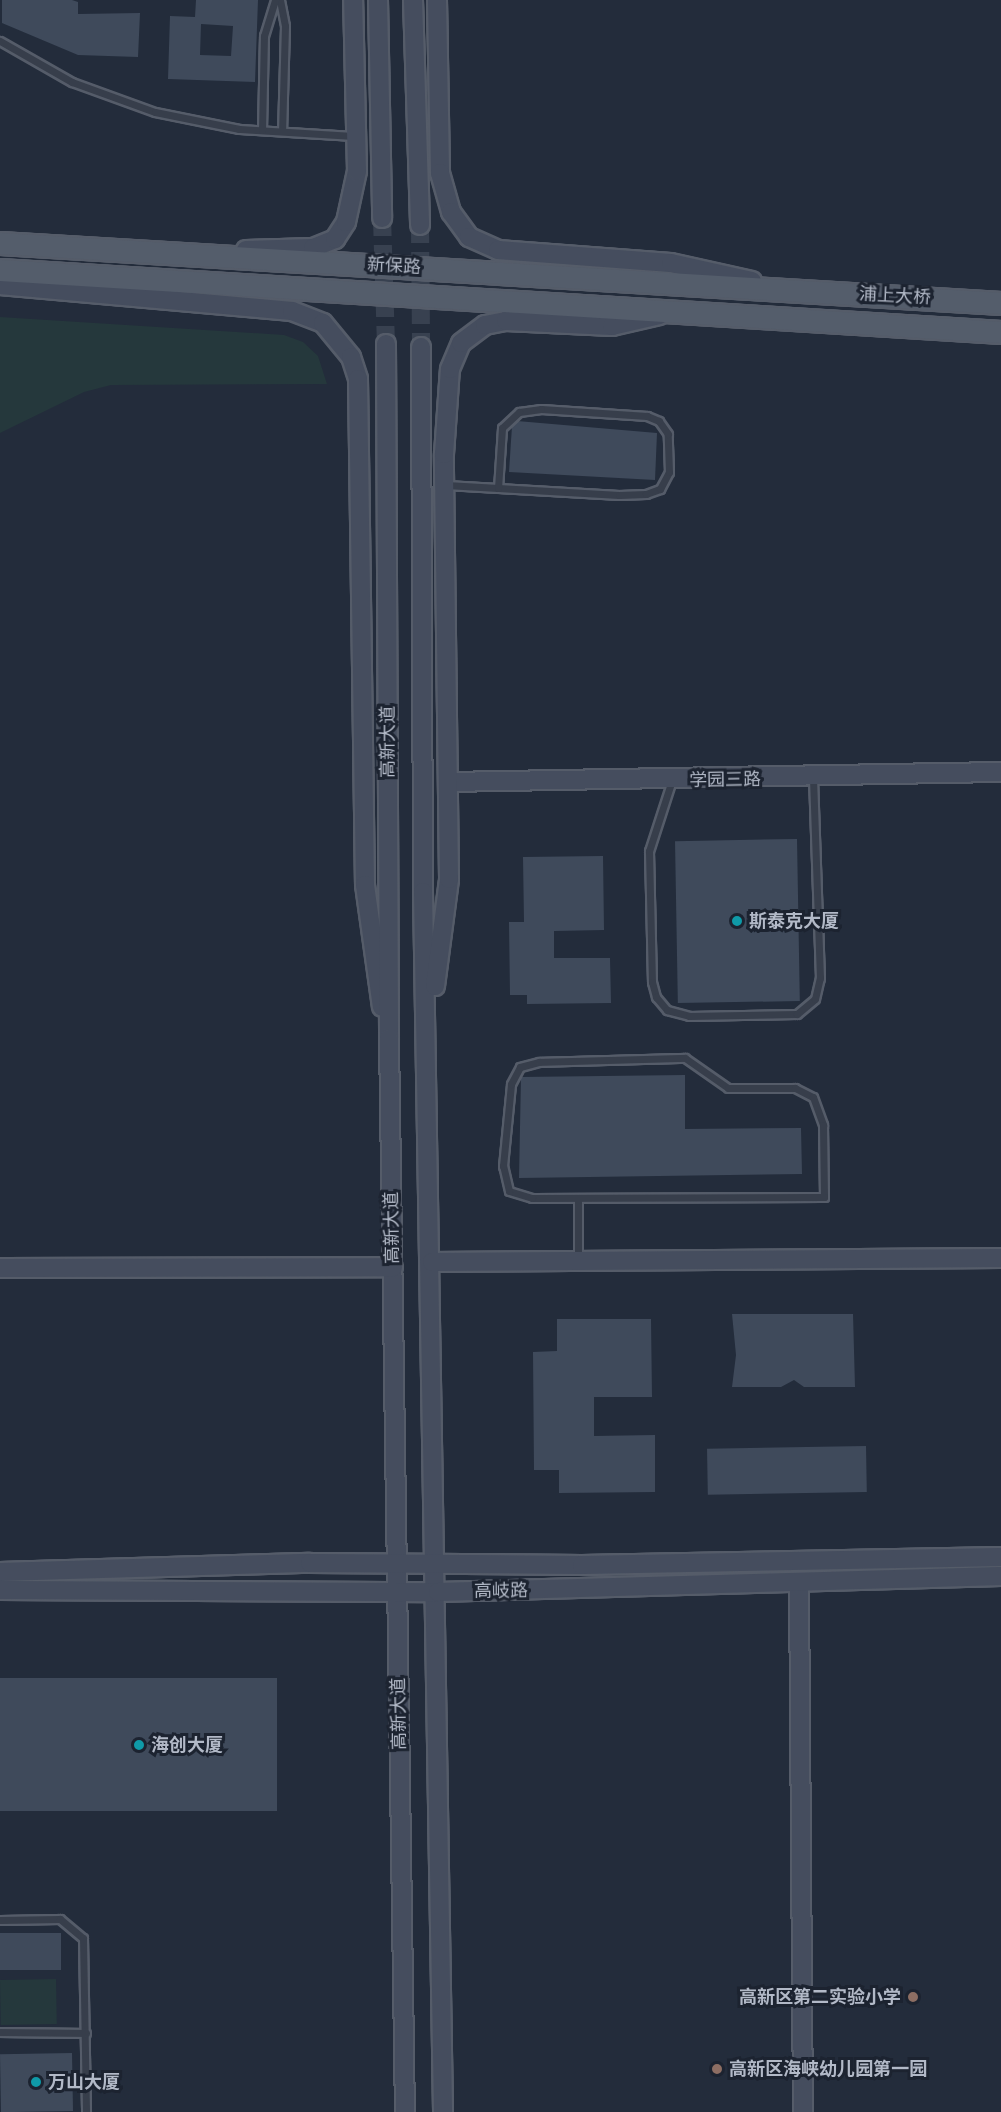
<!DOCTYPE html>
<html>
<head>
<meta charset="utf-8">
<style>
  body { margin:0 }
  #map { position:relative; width:1001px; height:2112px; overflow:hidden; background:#232c3b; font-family:Montserrat,"Noto Sans SC",sans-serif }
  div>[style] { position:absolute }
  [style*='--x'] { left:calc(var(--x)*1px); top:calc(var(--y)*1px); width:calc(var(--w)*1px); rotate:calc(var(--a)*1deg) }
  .green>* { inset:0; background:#25383c; transform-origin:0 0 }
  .building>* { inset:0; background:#3f4a5b; transform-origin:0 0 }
  .secondary-tunnel>* { height:18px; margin-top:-9px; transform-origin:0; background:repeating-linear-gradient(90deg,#384150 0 18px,transparent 0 27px) }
  .roads { filter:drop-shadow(2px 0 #555c69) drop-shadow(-2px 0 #555c69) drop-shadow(0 2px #555c69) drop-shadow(0 -2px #555c69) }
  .lane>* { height:7px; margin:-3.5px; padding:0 3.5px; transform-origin:3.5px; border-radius:3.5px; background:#373e4b }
  .secondary>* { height:18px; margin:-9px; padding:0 9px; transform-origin:9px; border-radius:9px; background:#454d5e }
  .primary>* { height:21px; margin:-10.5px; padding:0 10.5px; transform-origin:10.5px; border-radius:10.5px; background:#545d6b }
  .dots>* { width:16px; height:16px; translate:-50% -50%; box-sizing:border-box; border:3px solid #1c2330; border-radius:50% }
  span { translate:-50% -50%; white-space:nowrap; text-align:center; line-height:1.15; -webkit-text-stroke:6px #1c2330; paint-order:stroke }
  .street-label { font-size:18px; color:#b2b9c7 }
  .poi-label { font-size:18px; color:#b2b9c7; font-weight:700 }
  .left { translate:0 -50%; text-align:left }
  .right { translate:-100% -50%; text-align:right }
</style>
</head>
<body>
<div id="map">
  <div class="green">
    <div style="clip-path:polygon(0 317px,284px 335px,303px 342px,318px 356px,327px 384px,111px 385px,84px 392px,0 433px)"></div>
    <div style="left:56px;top:1979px;width:45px;height:56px;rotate:89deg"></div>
  </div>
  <div class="building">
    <div style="clip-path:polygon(2px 0,72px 0,78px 2px,78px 14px,140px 13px,138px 57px,78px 55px,2px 23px)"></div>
    <div style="clip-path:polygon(evenodd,196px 0,258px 0,255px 82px,168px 79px,170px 16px,195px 17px,196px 0,201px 24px,233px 26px,231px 56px,200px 55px,201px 24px)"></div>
    <div style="clip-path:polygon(517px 421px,657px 433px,655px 480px,509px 472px,512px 426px)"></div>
    <div style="left:797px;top:839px;width:162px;height:122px;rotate:89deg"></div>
    <div style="clip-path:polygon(603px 856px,604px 930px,554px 931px,554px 958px,610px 958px,611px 1003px,527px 1004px,527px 995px,510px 995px,509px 922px,524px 922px,523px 857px)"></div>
    <div style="clip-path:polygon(685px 1075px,685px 1129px,801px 1128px,802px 1174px,519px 1178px,521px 1077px)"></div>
    <div style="clip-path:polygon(732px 1314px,853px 1314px,855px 1387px,804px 1387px,794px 1380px,781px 1387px,732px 1387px,736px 1355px)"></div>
    <div style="clip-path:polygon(557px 1319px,651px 1319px,652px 1397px,594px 1397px,594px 1436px,655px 1435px,655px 1492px,559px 1493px,559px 1470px,534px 1470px,533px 1352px,557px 1351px)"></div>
    <div style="left:866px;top:1446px;width:46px;height:159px;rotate:89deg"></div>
    <div style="left:0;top:1678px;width:277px;height:133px"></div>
    <div style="left:0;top:1933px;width:61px;height:37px"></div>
    <div style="left:72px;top:2053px;width:58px;height:72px;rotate:89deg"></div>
  </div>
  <div class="secondary-tunnel">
    <div style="--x:382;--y:218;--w:126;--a:88.2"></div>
    <div style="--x:420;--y:225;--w:122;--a:89.5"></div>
  </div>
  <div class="roads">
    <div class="lane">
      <div style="--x:280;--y:0;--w:26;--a:79"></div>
      <div style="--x:285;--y:26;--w:105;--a:91.6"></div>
      <div style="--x:0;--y:41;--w:83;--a:29.7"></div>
      <div style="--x:72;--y:82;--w:88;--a:19.9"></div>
      <div style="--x:155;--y:112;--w:86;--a:11.4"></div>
      <div style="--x:239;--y:129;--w:115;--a:3.5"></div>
      <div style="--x:262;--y:130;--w:94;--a:-88.8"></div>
      <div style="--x:264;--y:36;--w:38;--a:-73"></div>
      <div style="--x:446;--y:485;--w:52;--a:3.3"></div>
      <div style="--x:498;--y:488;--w:121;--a:3.3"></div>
      <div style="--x:619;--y:495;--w:27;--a:-2"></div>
      <div style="--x:646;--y:494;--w:15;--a:-20"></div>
      <div style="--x:660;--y:489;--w:19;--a:-62"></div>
      <div style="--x:669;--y:472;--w:38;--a:-92"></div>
      <div style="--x:668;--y:434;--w:16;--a:-125"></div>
      <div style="--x:659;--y:421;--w:13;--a:-157"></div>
      <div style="--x:647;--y:416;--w:106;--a:-176.2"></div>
      <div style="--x:541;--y:409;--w:22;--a:172"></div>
      <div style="--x:519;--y:412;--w:23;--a:137"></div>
      <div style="--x:502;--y:428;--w:60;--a:93.8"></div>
      <div style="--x:672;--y:780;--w:75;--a:107.9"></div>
      <div style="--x:649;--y:851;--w:131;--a:88.7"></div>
      <div style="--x:652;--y:982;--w:16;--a:75"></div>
      <div style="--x:656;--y:997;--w:17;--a:50"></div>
      <div style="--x:667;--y:1010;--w:23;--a:15"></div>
      <div style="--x:689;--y:1016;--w:108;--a:-1.1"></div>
      <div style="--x:797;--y:1014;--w:23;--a:-40"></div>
      <div style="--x:815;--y:999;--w:22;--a:-77"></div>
      <div style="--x:820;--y:978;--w:200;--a:-92"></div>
      <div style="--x:685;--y:1058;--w:52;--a:34.9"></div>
      <div style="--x:728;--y:1088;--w:67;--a:0"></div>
      <div style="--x:795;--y:1088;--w:20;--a:27"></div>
      <div style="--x:813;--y:1097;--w:30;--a:70"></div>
      <div style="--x:823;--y:1125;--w:72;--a:89.2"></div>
      <div style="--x:824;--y:1197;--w:292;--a:179.8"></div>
      <div style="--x:532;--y:1198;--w:24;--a:-163"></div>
      <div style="--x:509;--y:1191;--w:26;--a:-103"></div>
      <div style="--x:503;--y:1166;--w:82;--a:-84.4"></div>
      <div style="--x:511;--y:1084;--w:19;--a:-62"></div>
      <div style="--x:520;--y:1067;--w:20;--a:-15"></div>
      <div style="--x:539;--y:1062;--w:146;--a:-1.6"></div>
      <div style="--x:578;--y:1198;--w:63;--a:90"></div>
      <div style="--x:0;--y:1920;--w:60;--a:-1"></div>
      <div style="--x:60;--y:1919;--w:30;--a:40"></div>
      <div style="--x:83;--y:1938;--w:174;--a:89"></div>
      <div style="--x:0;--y:2032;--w:86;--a:0.7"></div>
    </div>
    <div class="secondary">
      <div style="--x:378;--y:0;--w:218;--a:88.9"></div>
      <div style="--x:413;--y:0;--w:225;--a:88.2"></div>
      <div style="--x:437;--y:0;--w:173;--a:89"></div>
      <div style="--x:440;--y:173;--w:41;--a:74.2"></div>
      <div style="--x:451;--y:212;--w:31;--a:54"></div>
      <div style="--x:469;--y:237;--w:32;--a:24"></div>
      <div style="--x:498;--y:250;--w:173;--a:4.3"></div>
      <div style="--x:671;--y:263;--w:83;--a:12.5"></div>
      <div style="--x:246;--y:250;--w:67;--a:-1.7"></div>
      <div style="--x:313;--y:248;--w:24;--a:-22"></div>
      <div style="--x:335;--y:239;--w:20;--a:-57"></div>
      <div style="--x:346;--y:222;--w:52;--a:-77.8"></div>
      <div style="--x:357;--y:171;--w:171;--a:-91.3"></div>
      <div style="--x:0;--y:285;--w:293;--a:5.1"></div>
      <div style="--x:292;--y:311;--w:33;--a:21"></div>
      <div style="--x:323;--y:323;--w:44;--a:50.5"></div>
      <div style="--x:351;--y:357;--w:23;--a:72"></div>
      <div style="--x:358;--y:379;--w:506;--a:89.21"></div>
      <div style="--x:365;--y:885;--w:123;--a:82.1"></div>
      <div style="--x:386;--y:344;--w:694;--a:89.75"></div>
      <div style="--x:389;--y:1038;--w:1074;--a:89.15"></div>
      <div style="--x:421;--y:347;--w:545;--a:89.79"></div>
      <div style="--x:423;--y:892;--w:1220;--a:89.06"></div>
      <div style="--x:448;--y:782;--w:553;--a:-1.04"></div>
      <div style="--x:435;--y:986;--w:108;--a:-82.5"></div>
      <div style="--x:449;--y:879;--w:425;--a:-90.7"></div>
      <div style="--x:444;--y:454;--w:85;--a:-86"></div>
      <div style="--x:450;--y:369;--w:28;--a:-67"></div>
      <div style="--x:461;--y:343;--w:30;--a:-37"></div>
      <div style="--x:485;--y:325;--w:21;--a:-11"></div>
      <div style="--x:506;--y:321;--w:106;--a:2.7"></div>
      <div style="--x:612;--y:326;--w:49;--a:-12.9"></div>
      <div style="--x:432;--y:1262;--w:569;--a:-0.4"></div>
      <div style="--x:0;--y:1268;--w:393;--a:-0.1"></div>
      <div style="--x:0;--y:1572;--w:310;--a:-1.7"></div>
      <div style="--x:310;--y:1563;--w:272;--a:0.4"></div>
      <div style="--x:582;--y:1565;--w:419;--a:-1.1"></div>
      <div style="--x:799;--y:1582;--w:530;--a:89.57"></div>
      <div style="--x:0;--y:1590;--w:438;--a:0.3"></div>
      <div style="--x:438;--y:1592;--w:563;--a:-1.63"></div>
    </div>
    <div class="primary">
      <div style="--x:0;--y:243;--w:1003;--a:3.43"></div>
      <div style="--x:0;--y:270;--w:1003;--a:3.54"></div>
    </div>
  </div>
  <div class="dots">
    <div style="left:737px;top:921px;background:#0f9aa8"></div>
    <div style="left:139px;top:1745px;background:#0f9aa8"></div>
    <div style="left:913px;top:1997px;background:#8d6e63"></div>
    <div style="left:717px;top:2069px;background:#8d6e63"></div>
    <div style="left:36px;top:2082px;background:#0f9aa8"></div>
  </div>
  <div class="street-label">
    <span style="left:394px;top:266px;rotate:3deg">新保路</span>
    <span style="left:895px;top:296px;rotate:3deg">浦上大桥</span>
    <span style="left:388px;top:742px;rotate:-90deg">高新大道</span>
    <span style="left:725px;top:780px;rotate:-1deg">学园三路</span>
    <span style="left:392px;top:1228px;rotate:-91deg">高新大道</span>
    <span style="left:501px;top:1591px;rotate:-1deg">高岐路</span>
    <span style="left:399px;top:1714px;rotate:-91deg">高新大道</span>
  </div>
  <div class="poi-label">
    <span class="left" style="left:749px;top:921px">斯泰克大厦</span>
    <span class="left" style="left:151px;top:1745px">海创大厦</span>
    <span class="right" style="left:901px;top:1997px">高新区第二实验小学</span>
    <span class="left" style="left:729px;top:2069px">高新区海峡幼儿园第一园</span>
    <span class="left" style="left:48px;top:2082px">万山大厦</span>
  </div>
</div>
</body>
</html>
